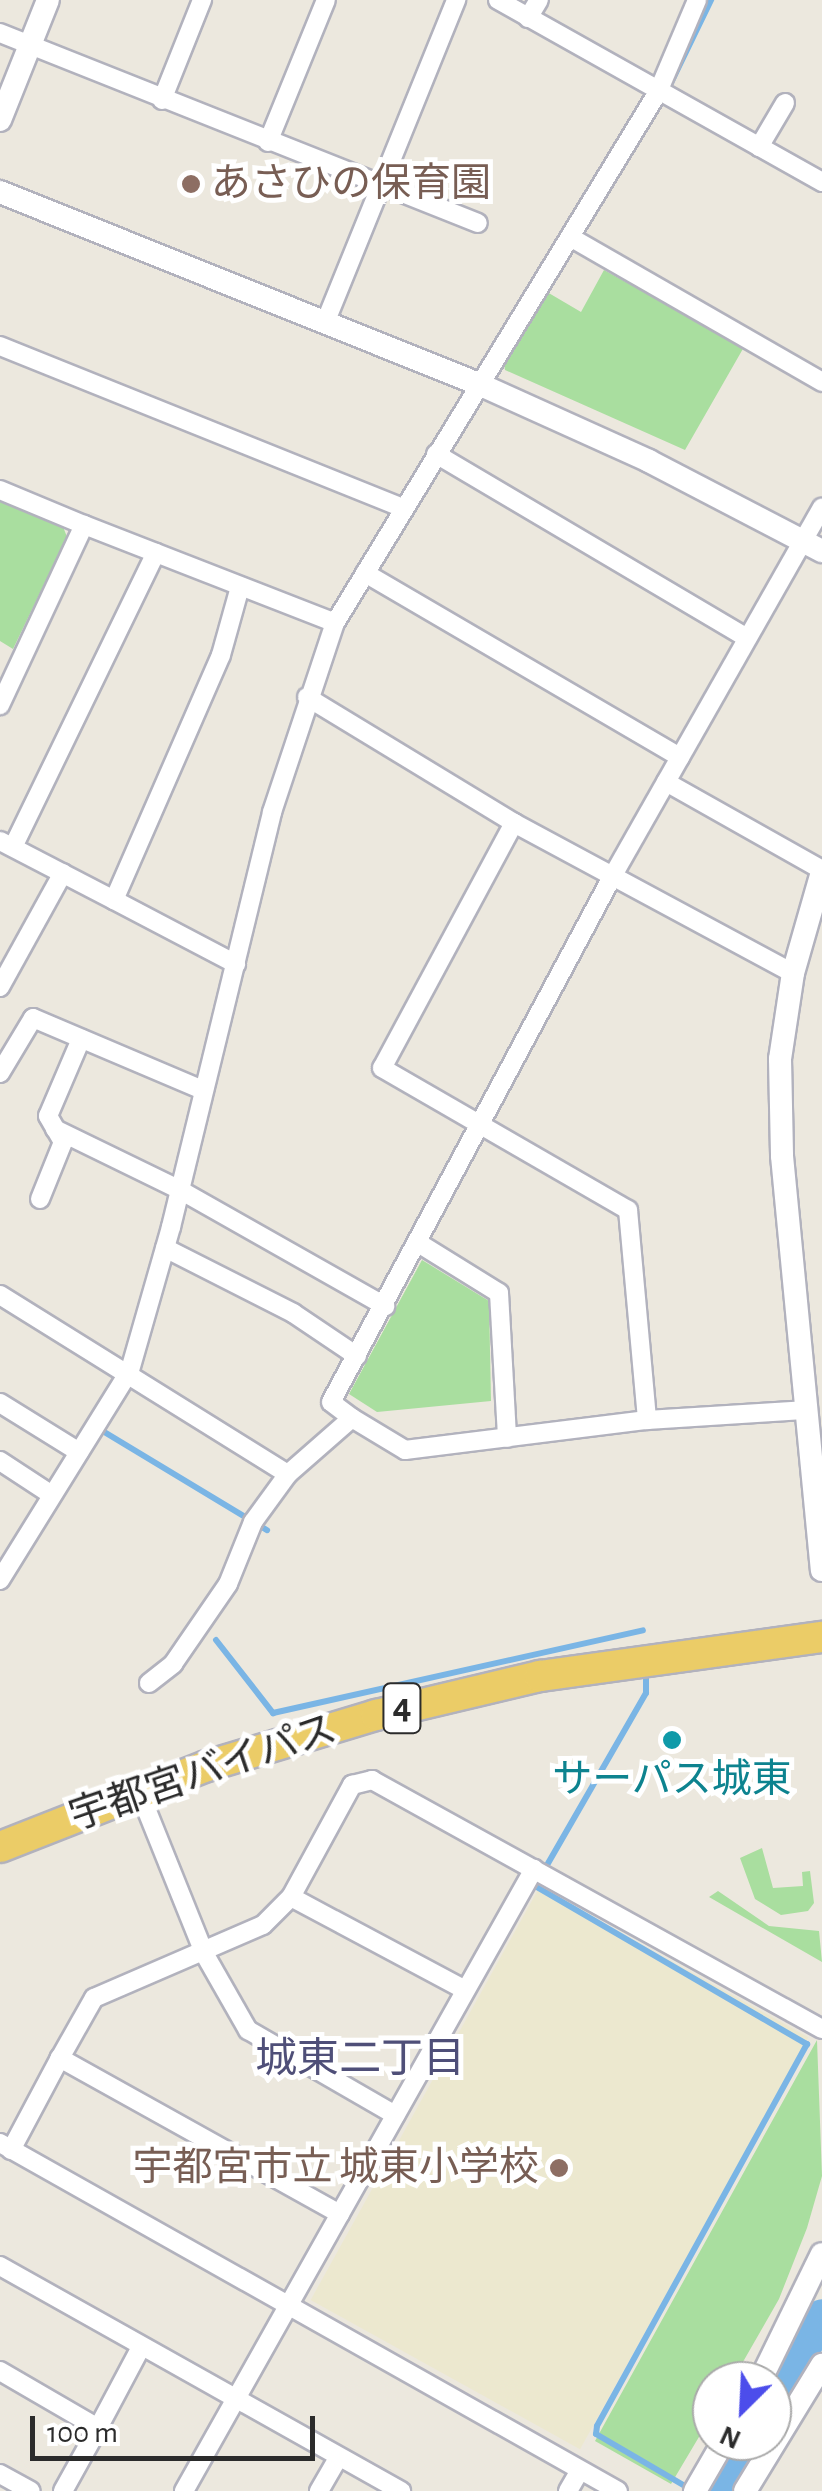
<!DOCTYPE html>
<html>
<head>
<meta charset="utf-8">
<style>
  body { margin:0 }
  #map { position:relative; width:822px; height:2491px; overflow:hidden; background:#ece8de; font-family:"Alegreya Sans","Noto Sans JP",sans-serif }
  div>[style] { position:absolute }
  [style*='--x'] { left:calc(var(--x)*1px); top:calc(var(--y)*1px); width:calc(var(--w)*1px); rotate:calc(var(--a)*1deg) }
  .education>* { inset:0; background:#ece8cf; transform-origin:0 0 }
  .green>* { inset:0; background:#a9de9f }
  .stream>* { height:6px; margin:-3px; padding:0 3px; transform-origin:3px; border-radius:3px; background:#7ab5e5 }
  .river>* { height:35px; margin:-17.5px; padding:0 17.5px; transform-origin:17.5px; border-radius:17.5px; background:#7ab5e5 }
  .roads { filter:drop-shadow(2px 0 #b2b2bd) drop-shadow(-2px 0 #b2b2bd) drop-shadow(0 2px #b2b2bd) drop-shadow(0 -2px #b2b2bd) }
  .minor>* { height:18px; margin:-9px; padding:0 9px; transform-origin:9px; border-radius:9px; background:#fff }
  .tertiary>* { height:22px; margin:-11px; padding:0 11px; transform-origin:11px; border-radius:11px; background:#fff }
  .trunk>* { height:30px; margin:-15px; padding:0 15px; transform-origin:15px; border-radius:15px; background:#ebcc67 }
  .dots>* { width:28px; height:28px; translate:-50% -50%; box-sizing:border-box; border:5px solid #fff; border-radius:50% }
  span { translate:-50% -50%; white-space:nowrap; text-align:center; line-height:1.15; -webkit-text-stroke:10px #fff; paint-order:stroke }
  .shield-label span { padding:2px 8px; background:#fff; border:2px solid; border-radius:8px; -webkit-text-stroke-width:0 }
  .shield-label { font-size:38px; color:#2b2b2b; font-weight:700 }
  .education-label { font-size:40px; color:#785e54 }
  .left { translate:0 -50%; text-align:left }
  .right { translate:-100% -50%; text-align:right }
  .street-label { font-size:40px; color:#2b2b2b }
  .culture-label { font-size:40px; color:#0d838f }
  .neighbourhood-label { font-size:42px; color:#4f4f78 }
  .north { position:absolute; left:692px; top:2361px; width:100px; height:100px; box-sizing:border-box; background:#fff; border:2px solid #aaa; border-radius:50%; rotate:204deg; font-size:28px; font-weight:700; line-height:40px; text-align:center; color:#2b2b2b }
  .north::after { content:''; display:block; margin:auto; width:35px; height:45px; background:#4c4deb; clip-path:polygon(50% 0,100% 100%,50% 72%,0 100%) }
  .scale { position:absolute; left:30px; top:2416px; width:285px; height:45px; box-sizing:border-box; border:5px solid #2b2b2b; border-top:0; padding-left:12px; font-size:30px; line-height:35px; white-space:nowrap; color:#2b2b2b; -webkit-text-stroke:8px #fff; paint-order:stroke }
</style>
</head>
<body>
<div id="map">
  <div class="education">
    <div style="left:539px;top:1888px;width:308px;height:471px;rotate:29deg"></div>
  </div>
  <div class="green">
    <div style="clip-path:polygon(604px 270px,744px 347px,685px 450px,505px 370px,503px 358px,547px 292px,581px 312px)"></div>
    <div style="clip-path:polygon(0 498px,62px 524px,67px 537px,13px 649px,0 641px)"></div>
    <div style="clip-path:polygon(422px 1260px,489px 1301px,491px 1401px,377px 1412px,349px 1394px)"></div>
    <div style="clip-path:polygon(762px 1848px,773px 1888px,803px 1886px,802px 1872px,810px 1871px,814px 1903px,808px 1911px,781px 1915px,755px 1899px,740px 1858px)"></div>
    <div style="clip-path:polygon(718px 1891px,769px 1926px,819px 1931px,822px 1962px,709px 1897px)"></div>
    <div style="clip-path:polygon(817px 2040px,822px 2176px,807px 2228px,779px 2299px,732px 2381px,712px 2381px,712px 2415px,671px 2484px,595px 2441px)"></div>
  </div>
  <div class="stream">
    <div style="--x:669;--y:87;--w:97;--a:-64.2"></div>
    <div style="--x:104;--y:1425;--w:6;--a:121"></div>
    <div style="--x:101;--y:1430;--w:194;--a:31.1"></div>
    <div style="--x:216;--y:1640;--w:93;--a:52"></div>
    <div style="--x:273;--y:1713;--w:379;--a:-12.6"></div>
    <div style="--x:646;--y:1671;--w:22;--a:90"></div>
    <div style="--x:646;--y:1693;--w:223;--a:119.9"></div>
    <div style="--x:535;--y:1886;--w:315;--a:30.2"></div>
    <div style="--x:807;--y:2044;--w:436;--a:118.8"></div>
    <div style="--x:597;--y:2426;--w:8;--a:97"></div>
    <div style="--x:596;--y:2434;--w:111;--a:30.3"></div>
  </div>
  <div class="river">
    <div style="--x:772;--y:2396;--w:94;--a:-58"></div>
    <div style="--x:717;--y:2491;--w:58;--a:-59"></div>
  </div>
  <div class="roads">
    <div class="minor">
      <div style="--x:498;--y:0;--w:372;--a:29.3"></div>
      <div style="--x:528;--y:18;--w:21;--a:-59"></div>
      <div style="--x:0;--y:33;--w:514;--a:21.68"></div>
      <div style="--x:162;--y:100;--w:108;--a:-68.2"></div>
      <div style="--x:268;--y:142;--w:153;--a:-67.8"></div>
      <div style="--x:759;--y:147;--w:51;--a:-59.4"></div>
      <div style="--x:570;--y:237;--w:291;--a:29.9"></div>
      <div style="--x:325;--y:323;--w:349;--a:-67.9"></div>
      <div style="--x:0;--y:346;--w:435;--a:21.9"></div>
      <div style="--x:436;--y:454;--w:361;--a:30.6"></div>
      <div style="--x:0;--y:490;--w:91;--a:22.6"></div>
      <div style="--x:84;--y:525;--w:199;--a:115"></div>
      <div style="--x:84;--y:525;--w:269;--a:21.3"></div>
      <div style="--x:365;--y:573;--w:365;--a:30.3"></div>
      <div style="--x:307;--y:697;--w:242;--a:31.3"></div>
      <div style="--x:514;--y:823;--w:278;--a:118.3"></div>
      <div style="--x:382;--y:1068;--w:284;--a:30"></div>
      <div style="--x:628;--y:1210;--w:211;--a:84.8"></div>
      <div style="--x:666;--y:782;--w:179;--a:29.4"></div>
      <div style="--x:514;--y:823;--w:317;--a:28.3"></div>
      <div style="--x:0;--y:841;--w:128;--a:27.4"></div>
      <div style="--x:114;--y:900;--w:267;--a:-66.4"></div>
      <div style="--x:221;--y:655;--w:71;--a:-74.4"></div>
      <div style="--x:13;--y:847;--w:327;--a:-64.1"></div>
      <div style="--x:114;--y:900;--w:138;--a:27.7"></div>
      <div style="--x:0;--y:987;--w:130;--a:-61.1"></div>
      <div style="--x:0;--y:1073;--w:64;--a:-59"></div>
      <div style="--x:33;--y:1018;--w:185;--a:23"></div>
      <div style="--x:55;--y:1129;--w:139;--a:26"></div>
      <div style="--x:180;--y:1190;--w:236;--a:29.5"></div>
      <div style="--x:40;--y:1199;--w:61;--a:-68"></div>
      <div style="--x:63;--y:1142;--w:30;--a:-120"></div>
      <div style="--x:48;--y:1116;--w:84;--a:-66.8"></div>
      <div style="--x:420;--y:1244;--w:93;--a:31.8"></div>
      <div style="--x:499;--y:1293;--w:145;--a:86.8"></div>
      <div style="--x:165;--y:1248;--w:144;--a:26.9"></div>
      <div style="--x:293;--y:1313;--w:77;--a:33.9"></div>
      <div style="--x:0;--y:1295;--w:339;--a:31.9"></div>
      <div style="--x:288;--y:1474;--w:85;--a:-41.2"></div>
      <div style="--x:352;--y:1418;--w:26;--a:-143"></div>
      <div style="--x:331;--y:1402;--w:595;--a:-61.84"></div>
      <div style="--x:612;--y:877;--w:425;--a:-60.4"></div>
      <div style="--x:0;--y:1403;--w:93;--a:31.8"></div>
      <div style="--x:352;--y:1418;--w:62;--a:31.1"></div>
      <div style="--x:405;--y:1450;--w:244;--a:-7.1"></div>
      <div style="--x:647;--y:1420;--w:157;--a:-3.6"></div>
      <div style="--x:0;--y:1461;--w:62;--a:33.2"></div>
      <div style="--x:0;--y:1580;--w:247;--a:-58.2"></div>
      <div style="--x:130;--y:1370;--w:149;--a:-74"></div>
      <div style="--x:171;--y:1227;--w:427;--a:-76.3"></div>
      <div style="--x:272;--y:812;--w:199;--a:-71.6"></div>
      <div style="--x:335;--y:623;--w:622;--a:-58.69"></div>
      <div style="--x:658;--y:92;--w:100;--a:-67"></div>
      <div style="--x:149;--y:1683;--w:31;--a:-38"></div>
      <div style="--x:173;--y:1664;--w:97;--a:-55.5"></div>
      <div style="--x:228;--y:1584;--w:67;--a:-68"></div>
      <div style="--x:253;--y:1522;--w:59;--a:-53.9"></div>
      <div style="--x:139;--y:1791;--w:175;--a:68.1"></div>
      <div style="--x:204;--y:1953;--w:89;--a:60.3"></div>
      <div style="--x:248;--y:2030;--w:170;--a:30"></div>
      <div style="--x:291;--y:1897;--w:128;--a:-61.4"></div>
      <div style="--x:352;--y:1785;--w:21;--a:-14"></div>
      <div style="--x:372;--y:1780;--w:514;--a:28.96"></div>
      <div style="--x:0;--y:2143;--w:709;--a:29.38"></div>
      <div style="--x:11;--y:2150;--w:104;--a:-62"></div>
      <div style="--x:340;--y:2214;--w:321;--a:-150.9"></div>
      <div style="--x:60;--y:2058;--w:69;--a:-60.5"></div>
      <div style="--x:94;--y:1998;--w:184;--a:-23.4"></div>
      <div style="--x:263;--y:1925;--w:40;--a:-45"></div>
      <div style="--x:291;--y:1897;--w:197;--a:28.1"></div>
      <div style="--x:0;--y:2266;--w:460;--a:29.3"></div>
      <div style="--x:0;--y:2371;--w:113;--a:30.2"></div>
      <div style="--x:98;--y:2428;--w:92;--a:-62"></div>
      <div style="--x:0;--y:2474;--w:35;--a:29"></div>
      <div style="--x:63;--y:2491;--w:72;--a:-60.9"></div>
      <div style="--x:184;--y:2491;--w:714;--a:-60.63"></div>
      <div style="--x:319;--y:2491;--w:39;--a:-60"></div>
      <div style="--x:568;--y:2491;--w:24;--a:-60"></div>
    </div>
    <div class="tertiary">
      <div style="--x:0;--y:120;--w:129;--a:-68.2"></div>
      <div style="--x:0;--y:192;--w:518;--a:21.86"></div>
      <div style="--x:481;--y:385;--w:184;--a:24.3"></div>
      <div style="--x:649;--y:461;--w:195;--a:27.5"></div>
      <div style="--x:822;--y:872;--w:105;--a:106"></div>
      <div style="--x:793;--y:973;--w:87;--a:98.6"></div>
      <div style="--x:780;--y:1059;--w:97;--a:88.8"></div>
      <div style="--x:782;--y:1156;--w:416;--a:84.5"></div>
      <div style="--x:760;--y:2381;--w:141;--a:-64"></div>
      <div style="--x:695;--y:2491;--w:58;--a:-59.9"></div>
      <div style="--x:745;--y:2491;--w:148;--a:-58.6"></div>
    </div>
    <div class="trunk">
      <div style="--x:0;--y:1847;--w:222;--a:-21.4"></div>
      <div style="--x:207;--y:1766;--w:177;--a:-16.8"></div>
      <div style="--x:376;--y:1715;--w:169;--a:-13.4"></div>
      <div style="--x:540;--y:1676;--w:285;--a:-7.9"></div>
    </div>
  </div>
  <div class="dots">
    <div style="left:191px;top:184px;background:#8d6e63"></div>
    <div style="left:672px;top:1740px;background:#0f9aa8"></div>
    <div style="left:559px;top:2168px;background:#8d6e63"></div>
  </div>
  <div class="shield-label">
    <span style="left:402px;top:1708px">4</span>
  </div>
  <div class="education-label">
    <span class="left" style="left:211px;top:184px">あさひの保育園</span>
    <span class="right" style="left:539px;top:2168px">宇都宮市立 城東小学校</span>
  </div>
  <div class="street-label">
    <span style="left:203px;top:1773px;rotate:-19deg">宇都宮バイパス</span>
  </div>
  <div class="culture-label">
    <span style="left:672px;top:1780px">サーパス城東</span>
  </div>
  <div class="neighbourhood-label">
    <span style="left:360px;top:2059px">城東二丁目</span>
  </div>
  <div class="north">N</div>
  <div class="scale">100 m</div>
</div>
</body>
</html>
